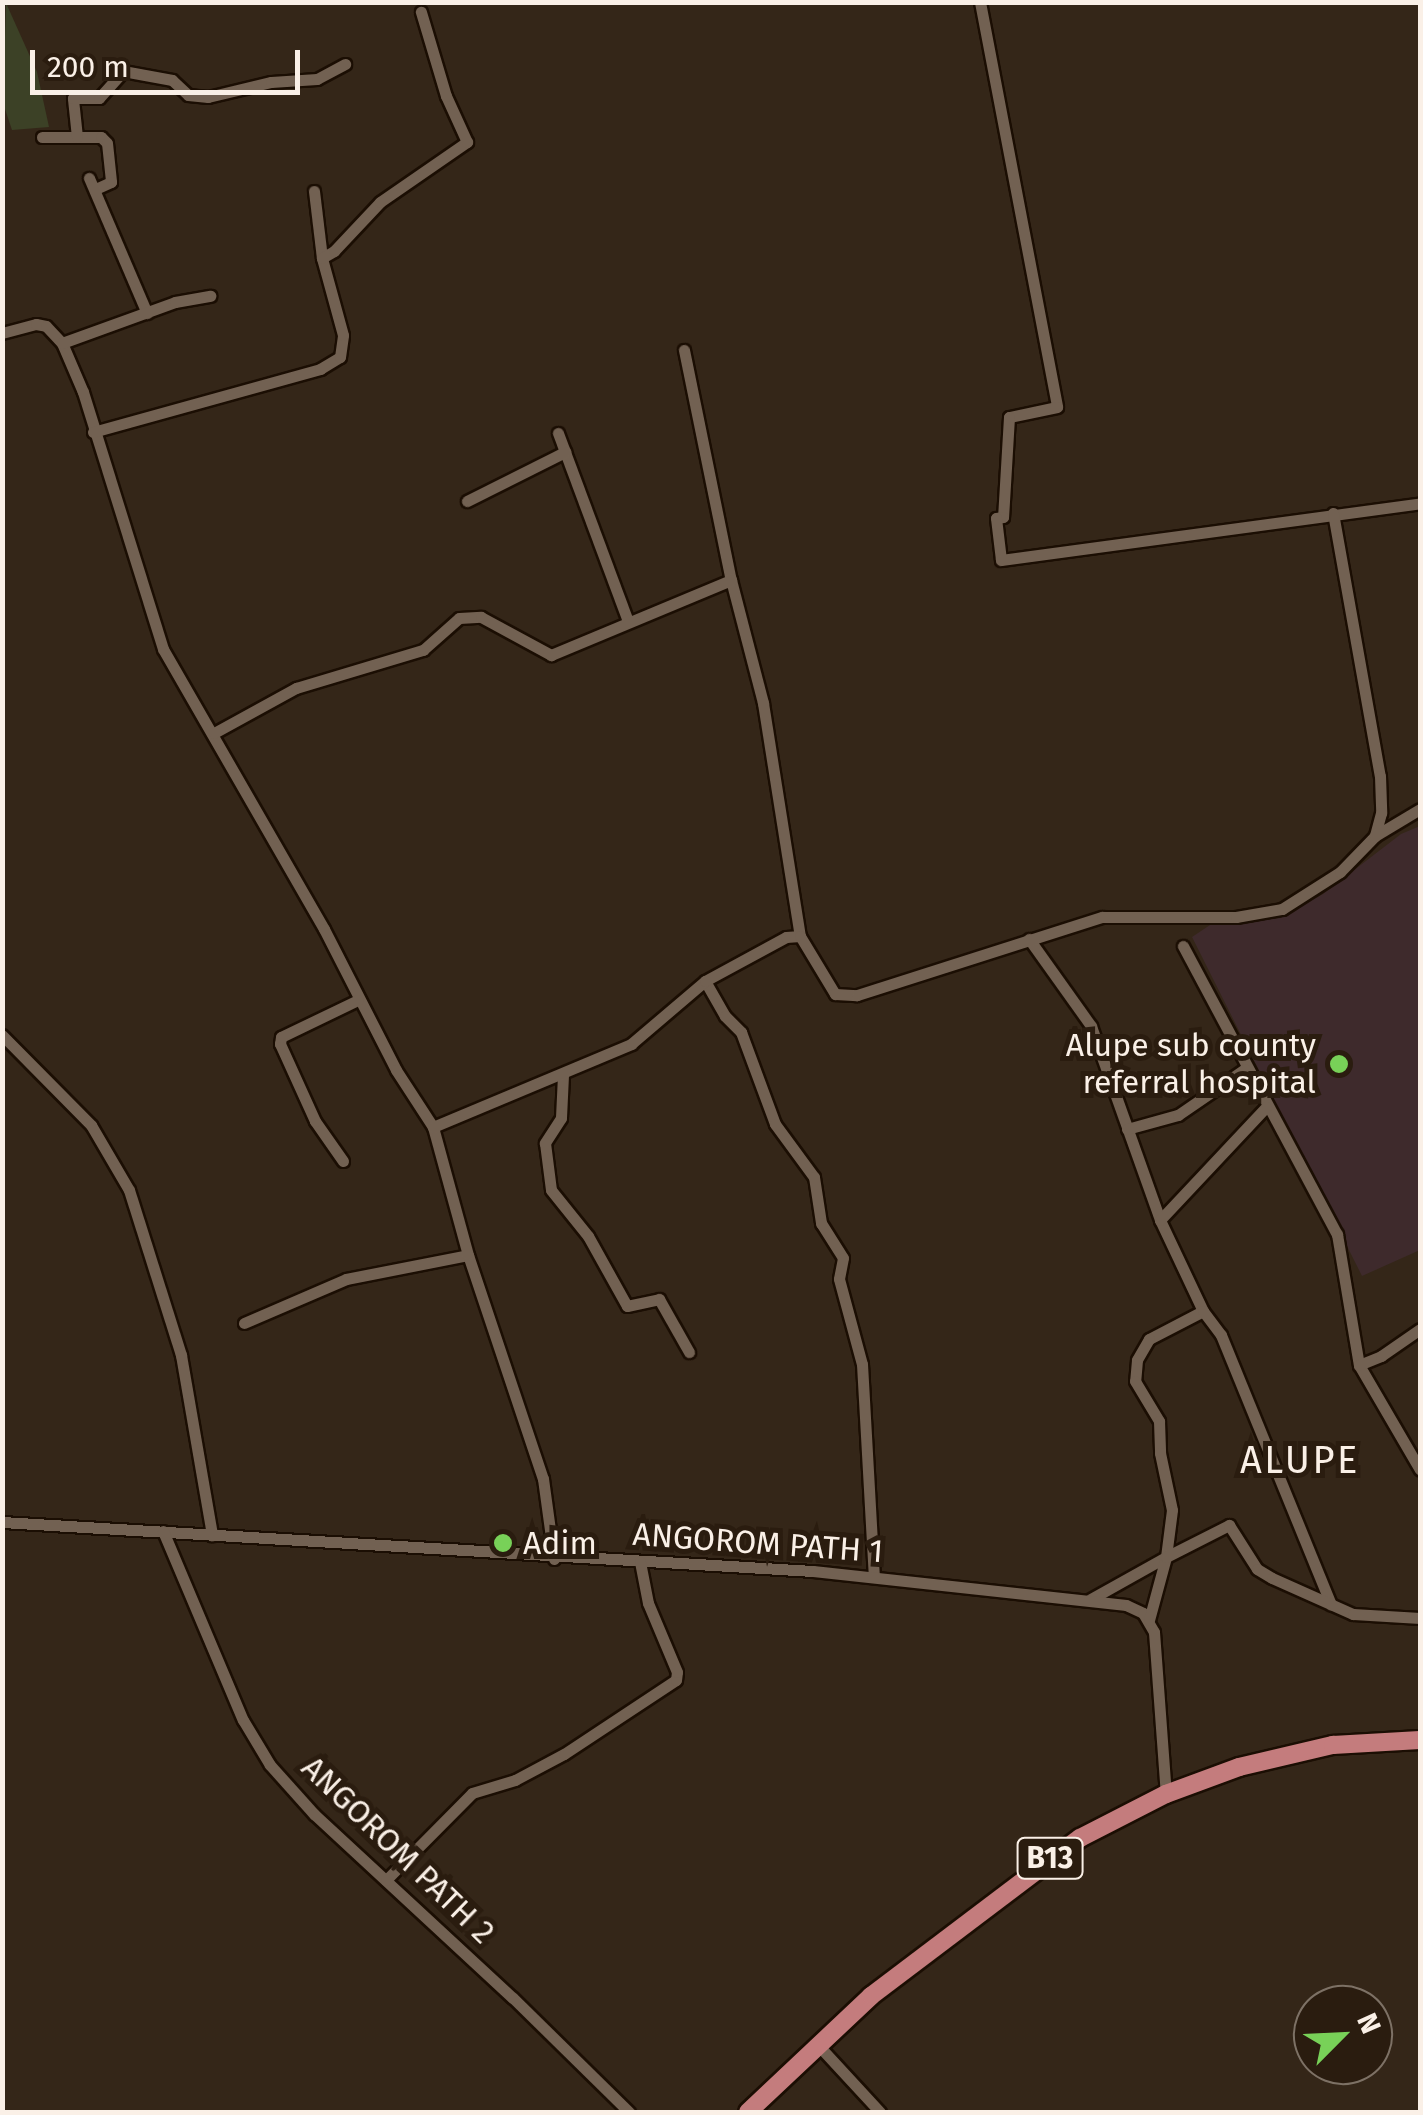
<!DOCTYPE html>
<html>
<head>
<meta charset="utf-8">
<style>
  body { margin:0 }
  #map { position:relative; width:1423px; height:2115px; overflow:hidden; background:#342618; font-family:"Fira Sans",sans-serif }
  div>[style] { position:absolute }
  [style*='--x'] { left:calc(var(--x)*1px); top:calc(var(--y)*1px); width:calc(var(--w)*1px); rotate:calc(var(--a)*1deg) }
  .medical>* { inset:0; background:#3e2a2c }
  .green>* { inset:0; background:#3c4126 }
  .roads { filter:drop-shadow(2px 0 #1b0e03) drop-shadow(-2px 0 #1b0e03) drop-shadow(0 2px #1b0e03) drop-shadow(0 -2px #1b0e03) }
  .minor>* { height:11px; margin:-5.5px; padding:0 5.5px; transform-origin:5.5px; border-radius:5.5px; background:#726152 }
  .highway>* { height:18px; margin:-9px; padding:0 9px; transform-origin:9px; border-radius:9px; background:#c47c7d }
  .dots>* { width:28px; height:28px; translate:-50% -50%; box-sizing:border-box; border:5px solid #2a1c0f; border-radius:50% }
  span { translate:-50% -50%; white-space:nowrap; text-align:center; line-height:1.15; -webkit-text-stroke:10px #2a1c0f; paint-order:stroke }
  .shield-label span { padding:2px 8px; background:#2a1c0f; border:2px solid; border-radius:8px; -webkit-text-stroke-width:0 }
  .shield-label { font-size:30px; color:#faf0e7; font-weight:700 }
  .poi-label { font-size:32px; color:#faf0e7 }
  .right { translate:-100% -50%; text-align:right }
  .left { translate:0 -50%; text-align:left }
  .street-label { font-size:32px; color:#faf0e7 }
  .quarter-label { font-size:38px; color:#faf0e7; letter-spacing:2.5px }
  .frame { position:absolute; inset:0; border:5px solid #faf0e7; pointer-events:none }
  .north { position:absolute; left:1293px; top:1985px; width:100px; height:100px; box-sizing:border-box; background:#2a1c0f; border:2px solid #7d7165; border-radius:50%; rotate:66deg; font-size:28px; font-weight:700; line-height:40px; text-align:center; color:#faf0e7 }
  .north::after { content:''; display:block; margin:auto; width:35px; height:45px; background:#78d158; clip-path:polygon(50% 0,100% 100%,50% 72%,0 100%) }
  .scale { position:absolute; left:30px; top:50px; width:270px; height:45px; box-sizing:border-box; border:5px solid #faf0e7; border-top:0; padding-left:12px; font-size:30px; line-height:35px; white-space:nowrap; color:#faf0e7; -webkit-text-stroke:8px #2a1c0f; paint-order:stroke }
</style>
</head>
<body>
<div id="map">
  <div class="medical">
    <div style="clip-path:polygon(1420px 826px,1420px 1250px,1362px 1276px,1192px 937px,1210px 925px,1280px 918px,1323px 894px,1401px 834px)"></div>
  </div>
  <div class="green">
    <div style="clip-path:polygon(6px 3px,37px 72px,49px 127px,12px 130px,3px 103px)"></div>
  </div>
  <div class="roads">
    <div class="minor">
      <div style="--x:980;--y:2;--w:412;--a:79.2"></div>
      <div style="--x:1057;--y:407;--w:49;--a:168.2"></div>
      <div style="--x:1009;--y:417;--w:100;--a:93.4"></div>
      <div style="--x:1003;--y:517;--w:7;--a:172"></div>
      <div style="--x:996;--y:518;--w:42;--a:83.2"></div>
      <div style="--x:1001;--y:560;--w:423;--a:-7.7"></div>
      <div style="--x:42;--y:137;--w:59;--a:0"></div>
      <div style="--x:101;--y:137;--w:8;--a:45"></div>
      <div style="--x:107;--y:143;--w:39;--a:84"></div>
      <div style="--x:111;--y:182;--w:17;--a:156"></div>
      <div style="--x:77;--y:137;--w:39;--a:-96"></div>
      <div style="--x:73;--y:98;--w:26;--a:0"></div>
      <div style="--x:99;--y:98;--w:36;--a:-48"></div>
      <div style="--x:123;--y:71;--w:50;--a:10.4"></div>
      <div style="--x:172;--y:80;--w:22;--a:43"></div>
      <div style="--x:188;--y:95;--w:20;--a:6"></div>
      <div style="--x:208;--y:97;--w:65;--a:-13.4"></div>
      <div style="--x:271;--y:82;--w:46;--a:-3.7"></div>
      <div style="--x:317;--y:79;--w:32;--a:-28"></div>
      <div style="--x:89;--y:178;--w:147;--a:66.8"></div>
      <div style="--x:314;--y:191;--w:67;--a:83.2"></div>
      <div style="--x:2;--y:333;--w:35;--a:-15"></div>
      <div style="--x:36;--y:324;--w:10;--a:11"></div>
      <div style="--x:46;--y:326;--w:23;--a:47"></div>
      <div style="--x:62;--y:343;--w:53;--a:66.8"></div>
      <div style="--x:83;--y:392;--w:269;--a:72.7"></div>
      <div style="--x:163;--y:649;--w:323;--a:60.1"></div>
      <div style="--x:324;--y:929;--w:158;--a:62.9"></div>
      <div style="--x:396;--y:1070;--w:68;--a:57"></div>
      <div style="--x:62;--y:343;--w:120;--a:-19.9"></div>
      <div style="--x:175;--y:302;--w:36;--a:-10"></div>
      <div style="--x:684;--y:350;--w:235;--a:78.5"></div>
      <div style="--x:731;--y:580;--w:127;--a:75.4"></div>
      <div style="--x:763;--y:703;--w:236;--a:81"></div>
      <div style="--x:93;--y:432;--w:236;--a:-15.5"></div>
      <div style="--x:320;--y:369;--w:23;--a:-31"></div>
      <div style="--x:340;--y:357;--w:22;--a:-82"></div>
      <div style="--x:343;--y:335;--w:80;--a:-105.3"></div>
      <div style="--x:322;--y:258;--w:14;--a:-30"></div>
      <div style="--x:334;--y:251;--w:67;--a:-46.8"></div>
      <div style="--x:380;--y:202;--w:106;--a:-34.6"></div>
      <div style="--x:467;--y:142;--w:51;--a:-114.5"></div>
      <div style="--x:446;--y:96;--w:88;--a:-106.6"></div>
      <div style="--x:558;--y:433;--w:201;--a:69.6"></div>
      <div style="--x:467;--y:501;--w:110;--a:-26.6"></div>
      <div style="--x:1333;--y:513;--w:267;--a:79.9"></div>
      <div style="--x:1380;--y:776;--w:37;--a:88"></div>
      <div style="--x:1381;--y:813;--w:24;--a:105"></div>
      <div style="--x:214;--y:733;--w:94;--a:-28.8"></div>
      <div style="--x:296;--y:688;--w:133;--a:-16.7"></div>
      <div style="--x:423;--y:650;--w:48;--a:-41.6"></div>
      <div style="--x:459;--y:618;--w:22;--a:-3"></div>
      <div style="--x:481;--y:617;--w:80;--a:28.5"></div>
      <div style="--x:551;--y:655;--w:195;--a:-22.6"></div>
      <div style="--x:1029;--y:939;--w:107;--a:54.5"></div>
      <div style="--x:1091;--y:1026;--w:206;--a:70.4"></div>
      <div style="--x:1160;--y:1220;--w:101;--a:64.7"></div>
      <div style="--x:1203;--y:1311;--w:61;--a:152.6"></div>
      <div style="--x:1149;--y:1339;--w:24;--a:120"></div>
      <div style="--x:1137;--y:1360;--w:21;--a:95"></div>
      <div style="--x:1135;--y:1381;--w:47;--a:59"></div>
      <div style="--x:1159;--y:1421;--w:32;--a:88"></div>
      <div style="--x:1160;--y:1453;--w:58;--a:78.1"></div>
      <div style="--x:1172;--y:1510;--w:47;--a:97.3"></div>
      <div style="--x:1166;--y:1557;--w:86;--a:150.8"></div>
      <div style="--x:1183;--y:946;--w:327;--a:61.9"></div>
      <div style="--x:1337;--y:1234;--w:133;--a:80.5"></div>
      <div style="--x:1359;--y:1365;--w:121;--a:59.8"></div>
      <div style="--x:705;--y:981;--w:40;--a:60.3"></div>
      <div style="--x:725;--y:1016;--w:23;--a:45"></div>
      <div style="--x:741;--y:1032;--w:98;--a:69.7"></div>
      <div style="--x:775;--y:1124;--w:66;--a:53.7"></div>
      <div style="--x:814;--y:1177;--w:47;--a:81.3"></div>
      <div style="--x:821;--y:1223;--w:41;--a:57.8"></div>
      <div style="--x:843;--y:1258;--w:21;--a:101"></div>
      <div style="--x:839;--y:1279;--w:88;--a:74.9"></div>
      <div style="--x:862;--y:1364;--w:213;--a:86.8"></div>
      <div style="--x:2;--y:1035;--w:127;--a:45.3"></div>
      <div style="--x:91;--y:1125;--w:75;--a:59.7"></div>
      <div style="--x:129;--y:1190;--w:173;--a:72.5"></div>
      <div style="--x:181;--y:1355;--w:183;--a:80.2"></div>
      <div style="--x:563;--y:1075;--w:43;--a:92.7"></div>
      <div style="--x:561;--y:1118;--w:30;--a:123"></div>
      <div style="--x:545;--y:1143;--w:47;--a:82.7"></div>
      <div style="--x:551;--y:1190;--w:59;--a:51.2"></div>
      <div style="--x:588;--y:1236;--w:80;--a:60.9"></div>
      <div style="--x:627;--y:1306;--w:33;--a:-12"></div>
      <div style="--x:659;--y:1299;--w:61;--a:60.5"></div>
      <div style="--x:1127;--y:1129;--w:53;--a:-15.4"></div>
      <div style="--x:1178;--y:1115;--w:81;--a:-34.5"></div>
      <div style="--x:343;--y:1161;--w:49;--a:-125"></div>
      <div style="--x:315;--y:1121;--w:85;--a:-114.4"></div>
      <div style="--x:280;--y:1044;--w:7;--a:-82"></div>
      <div style="--x:281;--y:1037;--w:85;--a:-25.7"></div>
      <div style="--x:1160;--y:1220;--w:155;--a:-46.8"></div>
      <div style="--x:1203;--y:1311;--w:30;--a:53"></div>
      <div style="--x:1221;--y:1335;--w:291;--a:67.8"></div>
      <div style="--x:244;--y:1323;--w:111;--a:-23.3"></div>
      <div style="--x:346;--y:1279;--w:124;--a:-11.1"></div>
      <div style="--x:1359;--y:1365;--w:24;--a:-22"></div>
      <div style="--x:1381;--y:1356;--w:47;--a:-34.7"></div>
      <div style="--x:2;--y:1522;--w:812;--a:3.46"></div>
      <div style="--x:813;--y:1571;--w:315;--a:6.2"></div>
      <div style="--x:1126;--y:1605;--w:19;--a:25"></div>
      <div style="--x:1143;--y:1613;--w:22;--a:60"></div>
      <div style="--x:1154;--y:1632;--w:162;--a:85.8"></div>
      <div style="--x:163;--y:1531;--w:205;--a:67.1"></div>
      <div style="--x:243;--y:1720;--w:52;--a:59"></div>
      <div style="--x:270;--y:1765;--w:66;--a:48.1"></div>
      <div style="--x:314;--y:1814;--w:271;--a:42.8"></div>
      <div style="--x:513;--y:1998;--w:163;--a:44.5"></div>
      <div style="--x:554;--y:1559;--w:81;--a:-97.8"></div>
      <div style="--x:543;--y:1479;--w:236;--a:-108.5"></div>
      <div style="--x:468;--y:1255;--w:133;--a:-105.3"></div>
      <div style="--x:433;--y:1127;--w:215;--a:-22.7"></div>
      <div style="--x:631;--y:1044;--w:97;--a:-40.4"></div>
      <div style="--x:705;--y:981;--w:92;--a:-28.5"></div>
      <div style="--x:786;--y:937;--w:14;--a:-4"></div>
      <div style="--x:800;--y:936;--w:68;--a:58.9"></div>
      <div style="--x:835;--y:994;--w:22;--a:3"></div>
      <div style="--x:857;--y:995;--w:257;--a:-17.7"></div>
      <div style="--x:1102;--y:917;--w:134;--a:0"></div>
      <div style="--x:1236;--y:917;--w:47;--a:-9.9"></div>
      <div style="--x:1282;--y:909;--w:69;--a:-32.5"></div>
      <div style="--x:1340;--y:872;--w:50;--a:-45.8"></div>
      <div style="--x:1375;--y:836;--w:52;--a:-31"></div>
      <div style="--x:1149;--y:1620;--w:65;--a:-74.9"></div>
      <div style="--x:1166;--y:1557;--w:71;--a:-26.9"></div>
      <div style="--x:1229;--y:1525;--w:52;--a:57.5"></div>
      <div style="--x:1257;--y:1569;--w:17;--a:31"></div>
      <div style="--x:1272;--y:1578;--w:89;--a:24"></div>
      <div style="--x:1353;--y:1614;--w:67;--a:3.4"></div>
      <div style="--x:386;--y:1880;--w:122;--a:-45.3"></div>
      <div style="--x:472;--y:1793;--w:45;--a:-16.8"></div>
      <div style="--x:515;--y:1780;--w:55;--a:-28"></div>
      <div style="--x:564;--y:1754;--w:134;--a:-33.5"></div>
      <div style="--x:676;--y:1680;--w:8;--a:-83"></div>
      <div style="--x:677;--y:1672;--w:75;--a:-112.8"></div>
      <div style="--x:648;--y:1603;--w:42;--a:-101"></div>
      <div style="--x:819;--y:2046;--w:90;--a:47.3"></div>
    </div>
    <div class="highway">
      <div style="--x:748;--y:2112;--w:169;--a:-43.3"></div>
      <div style="--x:871;--y:1996;--w:262;--a:-37.1"></div>
      <div style="--x:1080;--y:1838;--w:97;--a:-27.1"></div>
      <div style="--x:1166;--y:1794;--w:78;--a:-20.3"></div>
      <div style="--x:1239;--y:1767;--w:97;--a:-13.2"></div>
      <div style="--x:1333;--y:1745;--w:87;--a:-3.3"></div>
    </div>
  </div>
  <div class="dots">
    <div style="left:1339px;top:1064px;background:#78d158"></div>
    <div style="left:503px;top:1543px;background:#78d158"></div>
  </div>
  <div class="shield-label">
    <span style="left:1050px;top:1858px">B13</span>
  </div>
  <div class="poi-label">
    <span class="right" style="left:1316px;top:1064px">Alupe sub county<br>referral hospital</span>
    <span class="left" style="left:523px;top:1543px">Adim</span>
  </div>
  <div class="street-label">
    <span style="left:758px;top:1543px;rotate:4deg">ANGOROM PATH 1</span>
    <span style="left:398px;top:1850px;rotate:44deg">ANGOROM PATH 2</span>
  </div>
  <div class="quarter-label">
    <span style="left:1300px;top:1461px">ALUPE</span>
  </div>
  <div class="frame"></div>
  <div class="north">N</div>
  <div class="scale">200 m</div>
</div>
</body>
</html>
